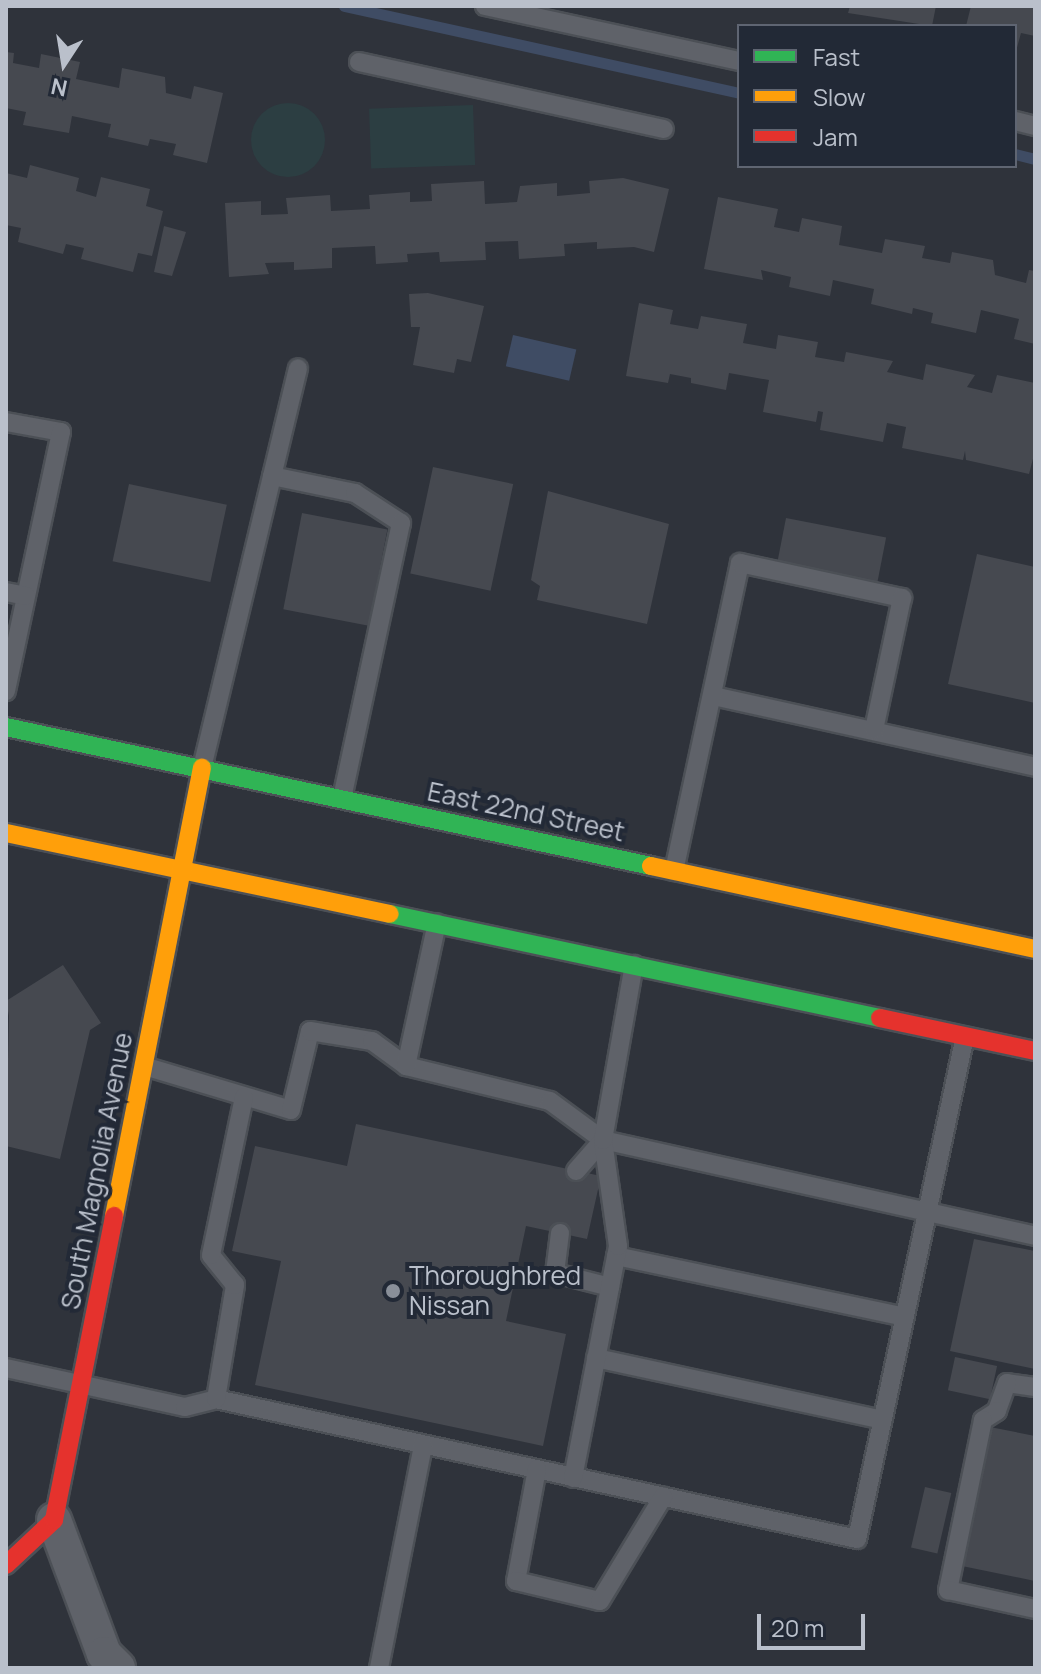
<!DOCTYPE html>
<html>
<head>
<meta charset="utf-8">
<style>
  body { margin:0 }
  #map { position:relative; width:1041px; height:1674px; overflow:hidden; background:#2f333b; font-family:Manrope,sans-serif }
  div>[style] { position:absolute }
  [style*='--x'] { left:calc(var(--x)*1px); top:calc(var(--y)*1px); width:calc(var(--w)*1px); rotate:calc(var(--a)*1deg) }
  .green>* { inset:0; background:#2c3e42; transform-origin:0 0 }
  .round { border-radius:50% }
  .water>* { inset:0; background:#3f4c64; transform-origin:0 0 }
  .stream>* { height:11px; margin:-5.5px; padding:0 5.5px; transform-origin:5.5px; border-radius:5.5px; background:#3f4c64 }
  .building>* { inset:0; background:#464950; transform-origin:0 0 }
  .roads { filter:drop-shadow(2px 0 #4c5056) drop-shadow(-2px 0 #4c5056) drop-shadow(0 2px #4c5056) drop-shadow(0 -2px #4c5056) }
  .lane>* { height:18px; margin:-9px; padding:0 9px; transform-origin:9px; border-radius:9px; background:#5f6269 }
  .street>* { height:34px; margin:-17px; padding:0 17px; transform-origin:17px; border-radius:17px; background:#5f6269 }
  .fast>* { height:18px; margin:-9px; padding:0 9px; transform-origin:9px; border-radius:9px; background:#30b455 }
  .slow>* { height:18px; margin:-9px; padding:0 9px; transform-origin:9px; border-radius:9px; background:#ff9f0a }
  .jam>* { height:18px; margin:-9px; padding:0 9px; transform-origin:9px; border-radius:9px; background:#e5322d }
  .dots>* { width:22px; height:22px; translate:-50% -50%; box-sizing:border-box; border:4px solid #222936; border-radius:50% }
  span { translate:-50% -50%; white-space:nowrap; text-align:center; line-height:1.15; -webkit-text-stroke:8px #222936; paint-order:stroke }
  .street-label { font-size:26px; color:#bac0cb }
  .poi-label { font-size:26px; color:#bac0cb }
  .left { translate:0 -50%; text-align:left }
  .frame { position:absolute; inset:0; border:8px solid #bac0cb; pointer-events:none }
  .legend { position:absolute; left:737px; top:24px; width:280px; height:144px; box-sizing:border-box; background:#222936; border:2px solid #5f6572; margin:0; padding:10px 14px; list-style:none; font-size:24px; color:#bac0cb }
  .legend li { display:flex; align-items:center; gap:16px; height:40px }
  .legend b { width:40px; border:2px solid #5f6572 }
  .north { position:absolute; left:24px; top:24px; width:80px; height:80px; -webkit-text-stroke:6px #222936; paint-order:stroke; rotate:192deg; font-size:22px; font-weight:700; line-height:32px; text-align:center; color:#bac0cb }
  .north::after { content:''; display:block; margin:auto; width:28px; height:36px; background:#bac0cb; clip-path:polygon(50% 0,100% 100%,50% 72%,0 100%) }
  .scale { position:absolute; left:757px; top:1614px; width:108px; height:36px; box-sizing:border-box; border:4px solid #bac0cb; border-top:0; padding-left:10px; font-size:24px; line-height:28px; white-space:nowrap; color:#bac0cb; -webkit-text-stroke:6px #222936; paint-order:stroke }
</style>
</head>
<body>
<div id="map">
  <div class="green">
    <div class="round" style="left:251px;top:103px;width:74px;height:74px"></div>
    <div style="left:473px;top:105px;width:60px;height:104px;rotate:88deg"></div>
  </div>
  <div class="water">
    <div style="left:513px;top:335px;width:65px;height:32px;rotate:13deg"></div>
  </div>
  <div class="stream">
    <div style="--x:344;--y:6;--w:404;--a:12.4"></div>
    <div style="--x:1015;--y:154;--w:21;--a:14"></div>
  </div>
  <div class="building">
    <div style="clip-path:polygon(850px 6px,936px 6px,932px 26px,848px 13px)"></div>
    <div style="clip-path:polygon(971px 6px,1035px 6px,1035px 36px,1021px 33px,1015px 55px,1015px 26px,966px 26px)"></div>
    <div style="clip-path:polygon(6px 52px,14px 53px,13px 63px,39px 68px,41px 54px,80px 62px,76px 79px,119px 88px,122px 68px,165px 77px,166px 93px,191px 99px,194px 86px,223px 93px,207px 163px,173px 155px,176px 144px,150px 139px,148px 146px,108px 137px,111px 124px,105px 123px,72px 116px,69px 133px,23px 125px,26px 112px,6px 108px)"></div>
    <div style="clip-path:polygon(30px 165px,79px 178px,76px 191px,96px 197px,101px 177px,150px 189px,146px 206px,163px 211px,152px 256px,138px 253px,133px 272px,81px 259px,84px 248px,66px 244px,63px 254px,18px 242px,21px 228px,6px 225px,6px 173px,27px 178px)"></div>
    <div style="clip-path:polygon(623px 178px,669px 189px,654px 252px,634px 247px,597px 249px,597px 242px,564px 244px,565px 256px,519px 259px,518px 241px,485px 242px,486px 260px,440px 262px,439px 252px,407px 254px,408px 262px,376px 264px,375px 246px,332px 248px,332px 268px,294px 270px,294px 262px,265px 263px,269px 274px,229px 277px,225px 203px,261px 201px,261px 215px,288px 214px,286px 198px,330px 195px,331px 211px,370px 209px,369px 195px,410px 192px,410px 202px,432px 201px,431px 184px,484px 181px,485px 204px,517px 202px,520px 186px,557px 183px,557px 196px,590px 193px,589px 181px)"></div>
    <div style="clip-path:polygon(718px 197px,778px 209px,774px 227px,799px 232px,802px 218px,842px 226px,839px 245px,882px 253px,885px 239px,925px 246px,922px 258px,950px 263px,952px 252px,993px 260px,995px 275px,1026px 283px,1029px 270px,1035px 271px,1035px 344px,1014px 339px,1019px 319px,981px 310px,976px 333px,931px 323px,933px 313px,913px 308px,912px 314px,871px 304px,874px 289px,833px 280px,830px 296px,789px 287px,791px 277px,761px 270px,763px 280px,704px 269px)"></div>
    <div style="clip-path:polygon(164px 226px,186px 232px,172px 276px,154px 272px)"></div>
    <div style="clip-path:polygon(428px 293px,484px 306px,471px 362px,457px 359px,454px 373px,413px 365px,420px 327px,411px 327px,409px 294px)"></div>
    <div style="clip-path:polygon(639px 303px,673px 310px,670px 324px,698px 329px,701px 316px,747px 324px,743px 343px,776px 349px,778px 335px,818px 342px,815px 357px,844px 362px,846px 352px,893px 361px,887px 372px,923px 380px,926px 364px,975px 375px,967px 387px,992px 393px,997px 375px,1035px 383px,1035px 451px,1029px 474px,966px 460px,965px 451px,963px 460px,902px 448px,906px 427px,887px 423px,883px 442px,820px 430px,823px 412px,818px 411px,816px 422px,763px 412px,769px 380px,729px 373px,726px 390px,691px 383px,691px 378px,670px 374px,668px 383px,626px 376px)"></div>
    <div style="left:433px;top:467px;width:82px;height:109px;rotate:12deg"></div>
    <div style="left:129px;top:484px;width:100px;height:79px;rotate:12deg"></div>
    <div style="clip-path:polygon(548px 491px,669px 524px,647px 624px,537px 600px,540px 586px,531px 580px)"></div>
    <div style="left:302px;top:513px;width:87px;height:98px;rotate:11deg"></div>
    <div style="left:786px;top:518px;width:102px;height:48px;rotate:11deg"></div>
    <div style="clip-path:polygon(977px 554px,1035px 567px,1035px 703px,948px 684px)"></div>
    <div style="clip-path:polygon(63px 965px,101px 1023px,90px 1030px,60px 1159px,6px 1146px,9px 1016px,6px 1001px)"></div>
    <div style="clip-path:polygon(356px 1124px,601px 1176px,587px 1239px,526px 1226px,506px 1321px,566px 1334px,543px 1446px,255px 1385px,281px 1261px,232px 1251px,255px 1146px,347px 1166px)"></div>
    <div style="clip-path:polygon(974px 1239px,1035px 1251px,1035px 1369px,950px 1351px)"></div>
    <div style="left:955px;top:1357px;width:43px;height:34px;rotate:12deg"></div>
    <div style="clip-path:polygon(990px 1427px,1035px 1436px,1035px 1581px,962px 1566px)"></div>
    <div style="left:925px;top:1487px;width:27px;height:62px;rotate:13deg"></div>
  </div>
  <div class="roads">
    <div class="lane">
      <div style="--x:485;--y:6;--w:260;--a:12.2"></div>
      <div style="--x:359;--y:62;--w:312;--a:12.4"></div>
      <div style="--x:1015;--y:121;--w:21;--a:14"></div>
      <div style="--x:6;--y:422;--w:56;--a:10.3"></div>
      <div style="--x:61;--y:432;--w:265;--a:102"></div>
      <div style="--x:272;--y:476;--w:85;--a:11.6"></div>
      <div style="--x:355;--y:493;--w:55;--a:33.1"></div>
      <div style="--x:401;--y:523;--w:282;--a:102.1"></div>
      <div style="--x:6;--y:592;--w:20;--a:11"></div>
      <div style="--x:713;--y:696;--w:330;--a:12.4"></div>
      <div style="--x:202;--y:768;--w:411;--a:-76.5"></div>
      <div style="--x:674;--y:871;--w:315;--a:-77.9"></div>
      <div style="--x:740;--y:563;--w:166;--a:12.2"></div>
      <div style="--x:902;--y:598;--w:135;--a:102"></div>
      <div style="--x:144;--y:1066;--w:153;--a:16.7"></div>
      <div style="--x:291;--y:1110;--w:81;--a:-76.5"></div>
      <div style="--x:310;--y:1031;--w:63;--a:9.2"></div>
      <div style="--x:372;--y:1041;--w:42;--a:36.3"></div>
      <div style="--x:406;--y:1066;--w:148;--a:13.7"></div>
      <div style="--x:550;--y:1101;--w:66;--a:36.3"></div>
      <div style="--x:603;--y:1140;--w:443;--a:12.5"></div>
      <div style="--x:406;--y:1066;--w:146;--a:-77.8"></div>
      <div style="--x:576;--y:1171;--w:41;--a:-48.9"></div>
      <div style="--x:560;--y:1233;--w:40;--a:97.1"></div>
      <div style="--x:555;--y:1273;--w:57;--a:14.3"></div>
      <div style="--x:616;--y:1256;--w:295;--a:11.9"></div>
      <div style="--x:596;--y:1358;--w:293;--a:12.2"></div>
      <div style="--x:6;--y:1368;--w:183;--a:12.3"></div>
      <div style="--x:185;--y:1407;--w:32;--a:-14"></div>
      <div style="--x:216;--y:1399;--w:656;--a:12.32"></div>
      <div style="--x:857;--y:1539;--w:514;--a:-77.88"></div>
      <div style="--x:1035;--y:1387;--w:28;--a:-172"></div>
      <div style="--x:1007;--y:1383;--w:30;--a:110"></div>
      <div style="--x:997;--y:1411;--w:17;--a:147"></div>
      <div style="--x:983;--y:1420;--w:174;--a:101.6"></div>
      <div style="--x:948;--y:1590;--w:89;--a:12.3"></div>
      <div style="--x:216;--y:1399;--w:116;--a:-80.5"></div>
      <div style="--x:235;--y:1285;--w:38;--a:-129"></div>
      <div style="--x:211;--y:1255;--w:161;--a:-78.2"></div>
      <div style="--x:537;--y:1469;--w:114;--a:100.6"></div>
      <div style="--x:516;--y:1581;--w:86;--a:13.4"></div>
      <div style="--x:600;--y:1601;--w:122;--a:-58.8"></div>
      <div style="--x:573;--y:1478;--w:236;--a:-79"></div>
      <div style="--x:618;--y:1246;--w:107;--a:-98.1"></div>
      <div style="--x:603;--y:1140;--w:178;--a:-80"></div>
      <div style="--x:379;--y:1668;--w:227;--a:-78.8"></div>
    </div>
    <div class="street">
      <div style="--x:54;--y:1520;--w:143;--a:69.5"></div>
      <div style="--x:104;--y:1654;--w:20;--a:45"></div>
    </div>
    <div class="fast">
      <div style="--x:6;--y:727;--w:660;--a:12.16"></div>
      <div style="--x:390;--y:914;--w:501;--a:11.98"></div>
    </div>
    <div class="slow">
      <div style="--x:6;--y:833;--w:392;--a:11.9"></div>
      <div style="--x:651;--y:866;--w:393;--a:12.2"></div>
      <div style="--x:114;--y:1216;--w:457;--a:-78.9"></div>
    </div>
    <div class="jam">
      <div style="--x:880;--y:1018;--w:158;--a:12"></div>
      <div style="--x:6;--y:1565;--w:66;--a:-43.2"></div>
      <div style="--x:54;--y:1520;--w:310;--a:-78.8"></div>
    </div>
  </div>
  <div class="dots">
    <div style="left:393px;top:1291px;background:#898f99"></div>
  </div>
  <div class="street-label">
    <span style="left:526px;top:812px;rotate:12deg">East 22nd Street</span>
    <span style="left:97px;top:1171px;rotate:-79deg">South Magnolia Avenue</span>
  </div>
  <div class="poi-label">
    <span class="left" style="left:409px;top:1291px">Thoroughbred<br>Nissan</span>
  </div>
  <div class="frame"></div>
  <ul class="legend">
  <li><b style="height:10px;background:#30b455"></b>Fast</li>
  <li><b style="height:10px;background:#ff9f0a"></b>Slow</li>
  <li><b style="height:10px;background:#e5322d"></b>Jam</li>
  </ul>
  <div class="north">N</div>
  <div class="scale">20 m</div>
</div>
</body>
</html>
